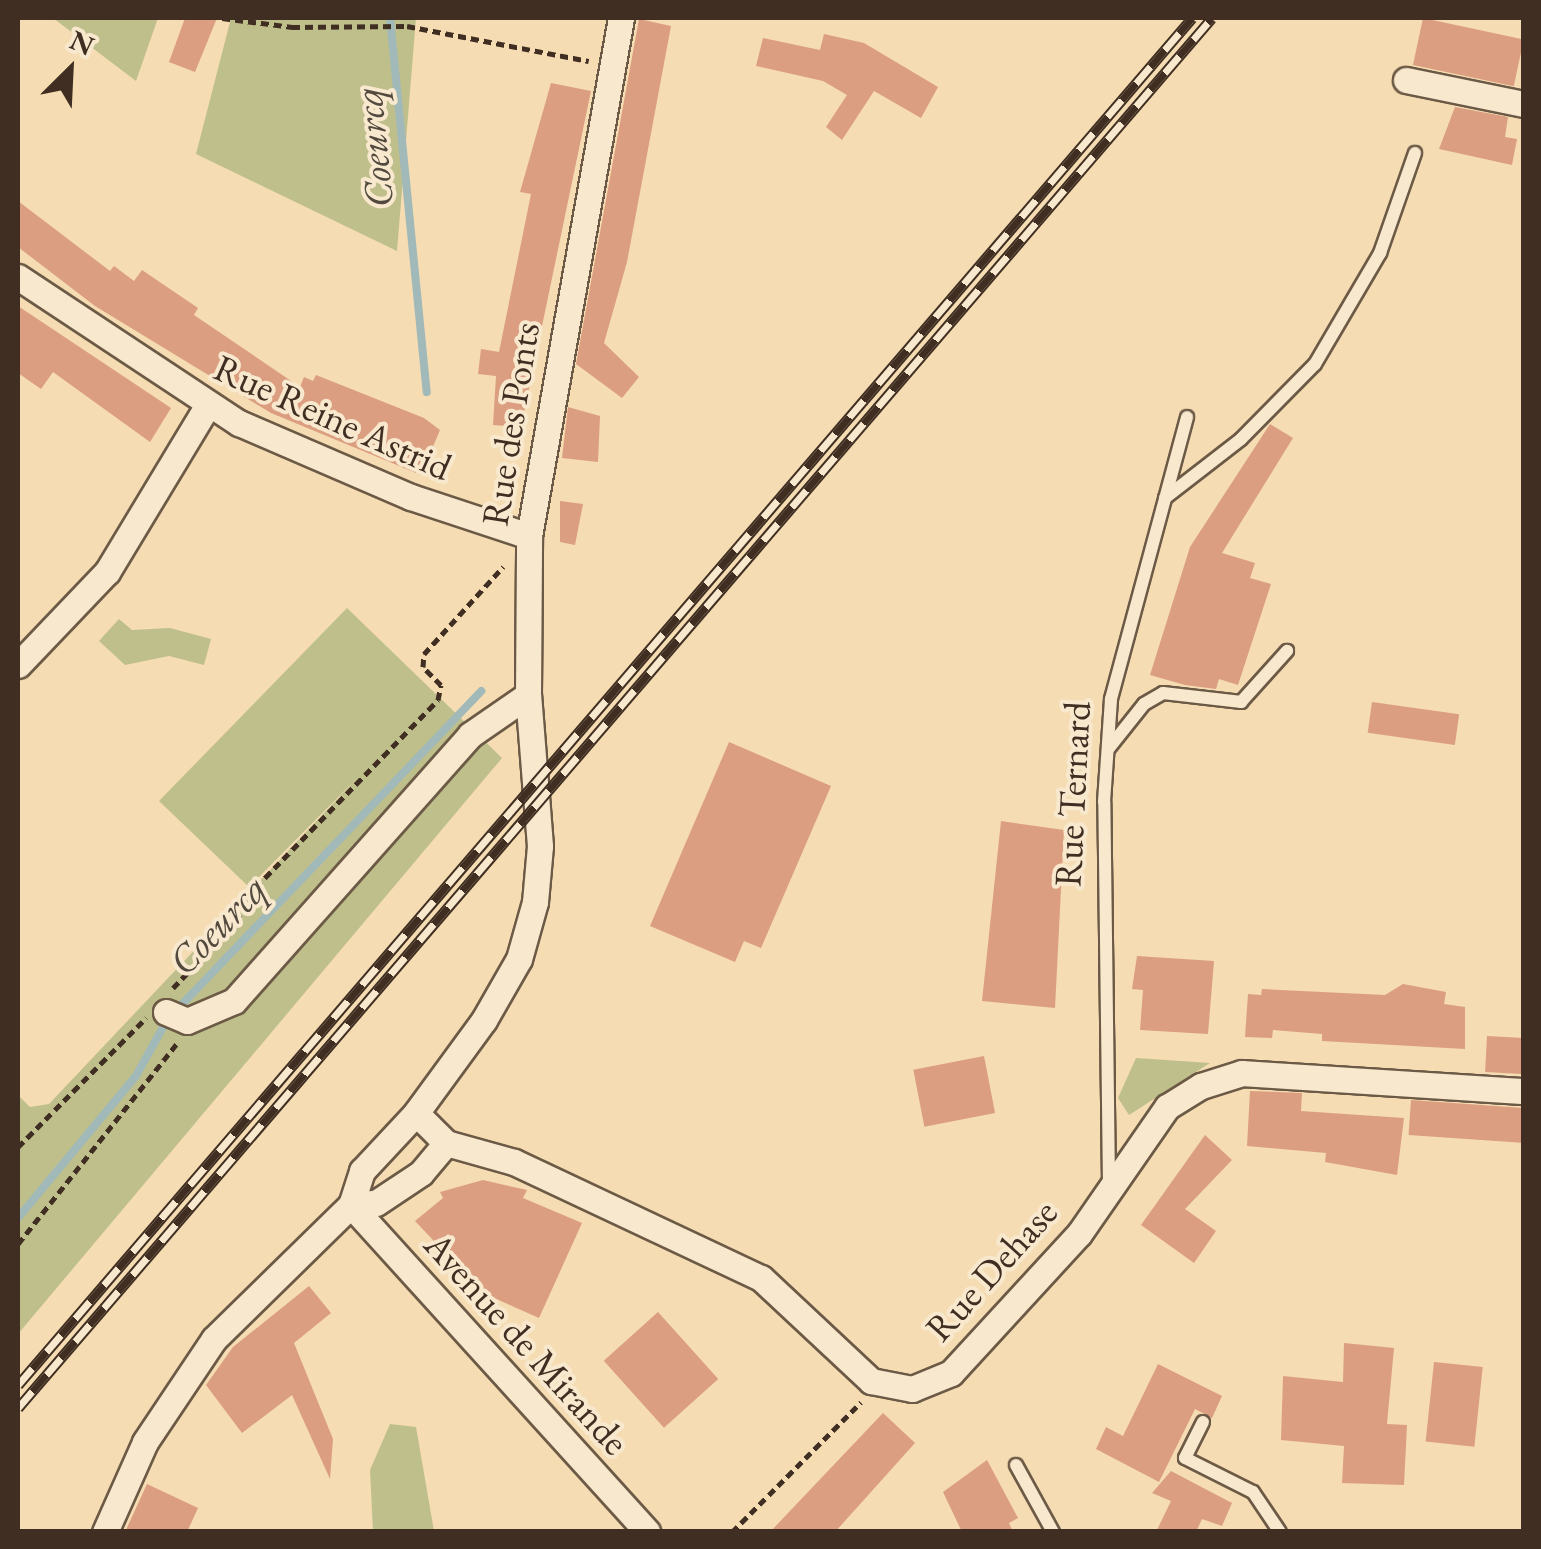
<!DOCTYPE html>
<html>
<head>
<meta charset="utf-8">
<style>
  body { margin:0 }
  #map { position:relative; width:1541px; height:1549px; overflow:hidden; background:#f5dcb3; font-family:"EB Garamond",serif }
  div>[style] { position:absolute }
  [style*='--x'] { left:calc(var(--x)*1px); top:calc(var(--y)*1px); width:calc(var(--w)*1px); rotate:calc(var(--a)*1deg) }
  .green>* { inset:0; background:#bfbf8b }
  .stream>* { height:8px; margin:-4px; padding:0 4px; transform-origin:4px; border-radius:4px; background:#a1b9b8 }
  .building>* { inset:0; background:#dc9e80; transform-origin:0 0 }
  .path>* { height:5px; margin-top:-2.5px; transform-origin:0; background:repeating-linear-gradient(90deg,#3f2e21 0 8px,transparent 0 13px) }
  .roads { filter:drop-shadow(2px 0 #6c5a46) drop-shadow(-2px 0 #6c5a46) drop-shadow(0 2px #6c5a46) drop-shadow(0 -2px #6c5a46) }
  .service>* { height:12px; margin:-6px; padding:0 6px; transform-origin:6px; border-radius:6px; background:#f8e8ce }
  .minor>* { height:25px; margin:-12.5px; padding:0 12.5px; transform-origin:12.5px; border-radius:12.5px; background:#f8e8ce }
  .rail>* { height:11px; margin-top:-5.5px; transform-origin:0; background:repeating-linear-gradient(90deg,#f8e8ce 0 22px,#3f2e21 0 44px); box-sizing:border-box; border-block:2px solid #3f2e21 }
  span { translate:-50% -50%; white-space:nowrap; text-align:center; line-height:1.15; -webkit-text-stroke:8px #f8e8ce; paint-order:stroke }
  .street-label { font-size:38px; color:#3f2e21 }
  .water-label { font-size:40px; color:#534a3f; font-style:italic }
  .frame { position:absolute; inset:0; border:20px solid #3f2e21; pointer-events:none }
  .north { position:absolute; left:20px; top:20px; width:100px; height:100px; -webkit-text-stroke:8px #f8e8ce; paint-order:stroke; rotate:24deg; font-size:28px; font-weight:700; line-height:40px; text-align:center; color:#3f2e21 }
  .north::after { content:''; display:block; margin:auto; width:35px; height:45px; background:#3f2e21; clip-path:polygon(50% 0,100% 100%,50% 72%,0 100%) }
</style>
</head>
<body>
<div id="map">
  <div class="green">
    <div style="clip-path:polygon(53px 18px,158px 18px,136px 81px)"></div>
    <div style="clip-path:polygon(219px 18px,416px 18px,397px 251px,196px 154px,230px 22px)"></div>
    <div style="clip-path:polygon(347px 608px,502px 758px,18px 1334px,18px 1095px,30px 1107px,49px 1104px,358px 777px,249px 887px,159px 801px)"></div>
    <div style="clip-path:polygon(119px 619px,132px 630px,170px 628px,211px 639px,204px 665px,169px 656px,125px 665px,99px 641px)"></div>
    <div style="clip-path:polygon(1136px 1058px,1210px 1063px,1129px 1115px,1118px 1098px)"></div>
    <div style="clip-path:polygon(390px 1424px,416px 1427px,434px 1531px,373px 1531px,370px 1470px)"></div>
  </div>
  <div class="stream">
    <div style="--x:390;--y:18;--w:376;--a:84.4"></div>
    <div style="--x:18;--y:1218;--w:185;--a:-50.3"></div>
    <div style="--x:136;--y:1076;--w:64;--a:-61"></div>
    <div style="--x:167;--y:1020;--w:455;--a:-46.3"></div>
  </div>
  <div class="building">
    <div style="clip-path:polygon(185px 18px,217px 18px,195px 72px,169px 62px)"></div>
    <div style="left:1423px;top:18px;width:103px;height:48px;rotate:12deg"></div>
    <div style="clip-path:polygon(639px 19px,671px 26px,627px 262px,604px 343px,639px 377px,622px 398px,576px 364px)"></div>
    <div style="clip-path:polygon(824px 34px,864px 43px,938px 87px,921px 118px,874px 91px,842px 140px,826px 127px,847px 95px,823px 81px,756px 66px,763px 38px,820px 50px)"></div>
    <div style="clip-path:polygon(551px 83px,591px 91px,521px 427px,493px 425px,496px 376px,478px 374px,481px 349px,499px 352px,531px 194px,520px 192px)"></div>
    <div style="clip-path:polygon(1455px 107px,1508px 117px,1505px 137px,1517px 139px,1512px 165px,1439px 149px)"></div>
    <div style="clip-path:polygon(18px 201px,110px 271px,114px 266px,134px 281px,142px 270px,198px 308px,194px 315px,300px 387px,304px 377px,313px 381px,316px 375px,424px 418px,440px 430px,421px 475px,271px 413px,95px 306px,18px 247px)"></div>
    <div style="clip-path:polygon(18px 306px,171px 408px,150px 442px,53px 372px,41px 389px,18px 373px)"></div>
    <div style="clip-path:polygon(568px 407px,600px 416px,598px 462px,562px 458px)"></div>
    <div style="clip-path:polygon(1270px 424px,1293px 438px,1222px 553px,1255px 563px,1250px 578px,1271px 584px,1238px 685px,1219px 679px,1216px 689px,1185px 685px,1150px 675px,1190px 547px)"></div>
    <div style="clip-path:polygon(560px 501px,583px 504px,575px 545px,560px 542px)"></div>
    <div style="left:1372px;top:702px;width:88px;height:31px;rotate:8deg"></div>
    <div style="clip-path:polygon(729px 742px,831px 786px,761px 948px,744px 941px,735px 962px,650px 926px)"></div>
    <div style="clip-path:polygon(1001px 821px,1064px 830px,1055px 1008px,982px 1001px)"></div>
    <div style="clip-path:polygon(1137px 956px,1214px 961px,1208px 1034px,1140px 1030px,1143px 990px,1132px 989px)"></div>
    <div style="clip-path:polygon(1403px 984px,1446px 992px,1444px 1004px,1465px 1007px,1465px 1049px,1322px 1041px,1322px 1034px,1273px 1030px,1272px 1038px,1245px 1037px,1248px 994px,1261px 995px,1262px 989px,1385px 995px)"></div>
    <div style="left:1487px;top:1036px;width:37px;height:36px;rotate:3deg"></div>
    <div style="left:984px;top:1056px;width:58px;height:72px;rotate:79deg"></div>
    <div style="clip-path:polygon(1250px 1091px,1302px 1093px,1301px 1111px,1404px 1118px,1397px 1175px,1325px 1162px,1326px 1153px,1247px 1146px)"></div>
    <div style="left:1411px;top:1100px;width:113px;height:35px;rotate:4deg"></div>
    <div style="clip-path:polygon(1205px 1135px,1232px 1160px,1185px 1209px,1216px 1231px,1194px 1263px,1141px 1225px)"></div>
    <div style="clip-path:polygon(483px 1180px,527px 1190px,523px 1198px,582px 1223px,539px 1318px,483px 1293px,415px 1221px,443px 1198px,440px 1192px)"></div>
    <div style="clip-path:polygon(309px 1286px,331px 1313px,294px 1343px,333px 1439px,330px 1479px,292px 1395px,242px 1433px,206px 1385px,233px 1347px)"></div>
    <div style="left:658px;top:1312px;width:90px;height:73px;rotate:48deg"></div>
    <div style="clip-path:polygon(1344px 1343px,1394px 1348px,1387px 1424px,1407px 1425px,1404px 1485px,1342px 1483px,1344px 1446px,1281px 1440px,1283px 1376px,1343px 1382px)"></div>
    <div style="left:1434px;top:1362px;width:49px;height:80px;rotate:6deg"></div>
    <div style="clip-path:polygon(1158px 1364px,1222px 1396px,1212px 1418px,1195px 1409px,1159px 1482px,1096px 1449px,1106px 1427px,1123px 1436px)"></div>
    <div style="clip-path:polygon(883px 1413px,915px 1443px,835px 1532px,770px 1532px)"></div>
    <div style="clip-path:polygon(987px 1460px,1018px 1518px,1009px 1523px,1013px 1532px,962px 1532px,943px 1492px)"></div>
    <div style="clip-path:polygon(1171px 1471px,1232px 1503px,1222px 1526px,1202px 1519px,1196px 1532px,1156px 1532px,1171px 1501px,1152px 1493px)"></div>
    <div style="clip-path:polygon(147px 1484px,198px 1508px,187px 1532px,125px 1532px)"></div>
  </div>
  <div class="path">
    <div style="--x:222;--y:18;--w:71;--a:7.3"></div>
    <div style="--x:292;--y:27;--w:115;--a:-0.5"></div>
    <div style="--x:407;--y:26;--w:185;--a:10.9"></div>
    <div style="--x:173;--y:988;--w:91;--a:-46.3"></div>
    <div style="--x:236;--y:922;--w:40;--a:-60.3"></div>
    <div style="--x:256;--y:887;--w:261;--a:-45.8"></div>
    <div style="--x:438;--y:700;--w:15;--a:-79"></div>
    <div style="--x:441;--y:685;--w:25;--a:-135"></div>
    <div style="--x:423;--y:667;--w:13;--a:-86"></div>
    <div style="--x:424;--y:654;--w:118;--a:-47.8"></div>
    <div style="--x:18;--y:1147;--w:182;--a:-45.2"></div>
    <div style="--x:18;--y:1244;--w:258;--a:-51.6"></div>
    <div style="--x:732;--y:1532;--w:183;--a:-45.2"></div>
  </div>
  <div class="roads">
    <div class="service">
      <div style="--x:1165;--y:498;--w:96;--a:-37.8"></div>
      <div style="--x:1241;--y:439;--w:105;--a:-45.4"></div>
      <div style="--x:1315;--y:364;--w:129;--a:-59.6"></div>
      <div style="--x:1380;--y:253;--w:106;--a:-70.7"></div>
      <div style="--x:1109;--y:748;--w:56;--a:-51.5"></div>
      <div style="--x:1144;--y:704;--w:22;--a:-30"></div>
      <div style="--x:1163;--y:693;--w:79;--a:6.6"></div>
      <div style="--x:1241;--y:702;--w:69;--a:-48"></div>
      <div style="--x:1109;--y:1184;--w:382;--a:-90.7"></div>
      <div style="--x:1104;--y:802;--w:103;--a:-86.1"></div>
      <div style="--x:1111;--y:699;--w:292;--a:-74.9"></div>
      <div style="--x:1203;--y:1422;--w:40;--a:116.6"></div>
      <div style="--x:1185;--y:1458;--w:76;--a:26.6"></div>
      <div style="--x:1253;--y:1492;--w:48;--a:56"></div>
      <div style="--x:1016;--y:1465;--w:77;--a:61.1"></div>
    </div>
    <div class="minor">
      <div style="--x:1406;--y:80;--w:120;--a:11.5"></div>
      <div style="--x:18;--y:277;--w:265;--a:33.5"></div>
      <div style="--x:239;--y:423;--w:187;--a:23.3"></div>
      <div style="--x:411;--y:497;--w:124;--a:18.3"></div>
      <div style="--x:18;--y:665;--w:129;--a:-46.3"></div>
      <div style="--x:107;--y:572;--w:194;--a:-58.9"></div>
      <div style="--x:166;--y:1012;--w:23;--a:23"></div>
      <div style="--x:187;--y:1021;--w:51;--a:-23.1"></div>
      <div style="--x:234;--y:1001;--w:356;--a:-48.4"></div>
      <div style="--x:470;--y:735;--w:70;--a:-34.6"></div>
      <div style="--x:416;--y:1113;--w:42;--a:45"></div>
      <div style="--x:446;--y:1143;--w:71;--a:15.6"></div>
      <div style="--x:514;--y:1162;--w:273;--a:25.2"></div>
      <div style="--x:761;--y:1278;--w:151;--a:43.1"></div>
      <div style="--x:871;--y:1381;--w:42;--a:11"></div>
      <div style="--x:912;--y:1389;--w:42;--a:-22.3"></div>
      <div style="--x:951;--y:1373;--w:189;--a:-47.4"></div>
      <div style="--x:1079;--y:1234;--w:155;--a:-55.3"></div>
      <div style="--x:1167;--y:1107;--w:40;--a:-32"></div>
      <div style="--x:1201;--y:1086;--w:43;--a:-17.6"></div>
      <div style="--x:1242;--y:1073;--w:283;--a:3.7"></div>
      <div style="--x:351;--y:1205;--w:36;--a:-72"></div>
      <div style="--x:362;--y:1171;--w:79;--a:-47"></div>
      <div style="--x:416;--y:1113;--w:115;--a:-53.8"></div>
      <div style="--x:484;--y:1020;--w:70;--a:-60.2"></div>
      <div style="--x:519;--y:959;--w:59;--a:-74.3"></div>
      <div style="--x:535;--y:902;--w:56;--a:-84.9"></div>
      <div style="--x:540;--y:846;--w:151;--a:-94.5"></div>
      <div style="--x:528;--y:695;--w:159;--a:-89.6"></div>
      <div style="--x:529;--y:536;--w:526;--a:-79.93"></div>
      <div style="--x:351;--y:1205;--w:441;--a:47.8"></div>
      <div style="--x:105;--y:1532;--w:98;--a:-66"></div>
      <div style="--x:145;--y:1442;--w:124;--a:-56.2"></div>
      <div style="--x:214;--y:1339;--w:192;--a:-44.4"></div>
      <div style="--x:351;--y:1205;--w:25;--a:-5"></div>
      <div style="--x:376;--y:1203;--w:54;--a:-33.7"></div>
      <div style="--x:421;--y:1173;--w:39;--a:-50"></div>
    </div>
  </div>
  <div class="rail">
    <div style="--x:18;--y:1385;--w:1802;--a:-49.34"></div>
    <div style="--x:18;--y:1408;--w:1832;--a:-49.34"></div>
  </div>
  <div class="street-label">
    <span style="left:333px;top:417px;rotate:24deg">Rue Reine Astrid</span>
    <span style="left:510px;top:424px;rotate:-81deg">Rue des Ponts</span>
    <span style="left:1072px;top:794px;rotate:-87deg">Rue Ternard</span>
    <span style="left:991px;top:1270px;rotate:-48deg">Rue Dehase</span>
    <span style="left:527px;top:1343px;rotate:48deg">Avenue de Mirande</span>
  </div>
  <div class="water-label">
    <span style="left:373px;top:148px;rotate:-96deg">Coeurcq</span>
    <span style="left:217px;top:925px;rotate:-46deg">Coeurcq</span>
  </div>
  <div class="frame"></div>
  <div class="north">N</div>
</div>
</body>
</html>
